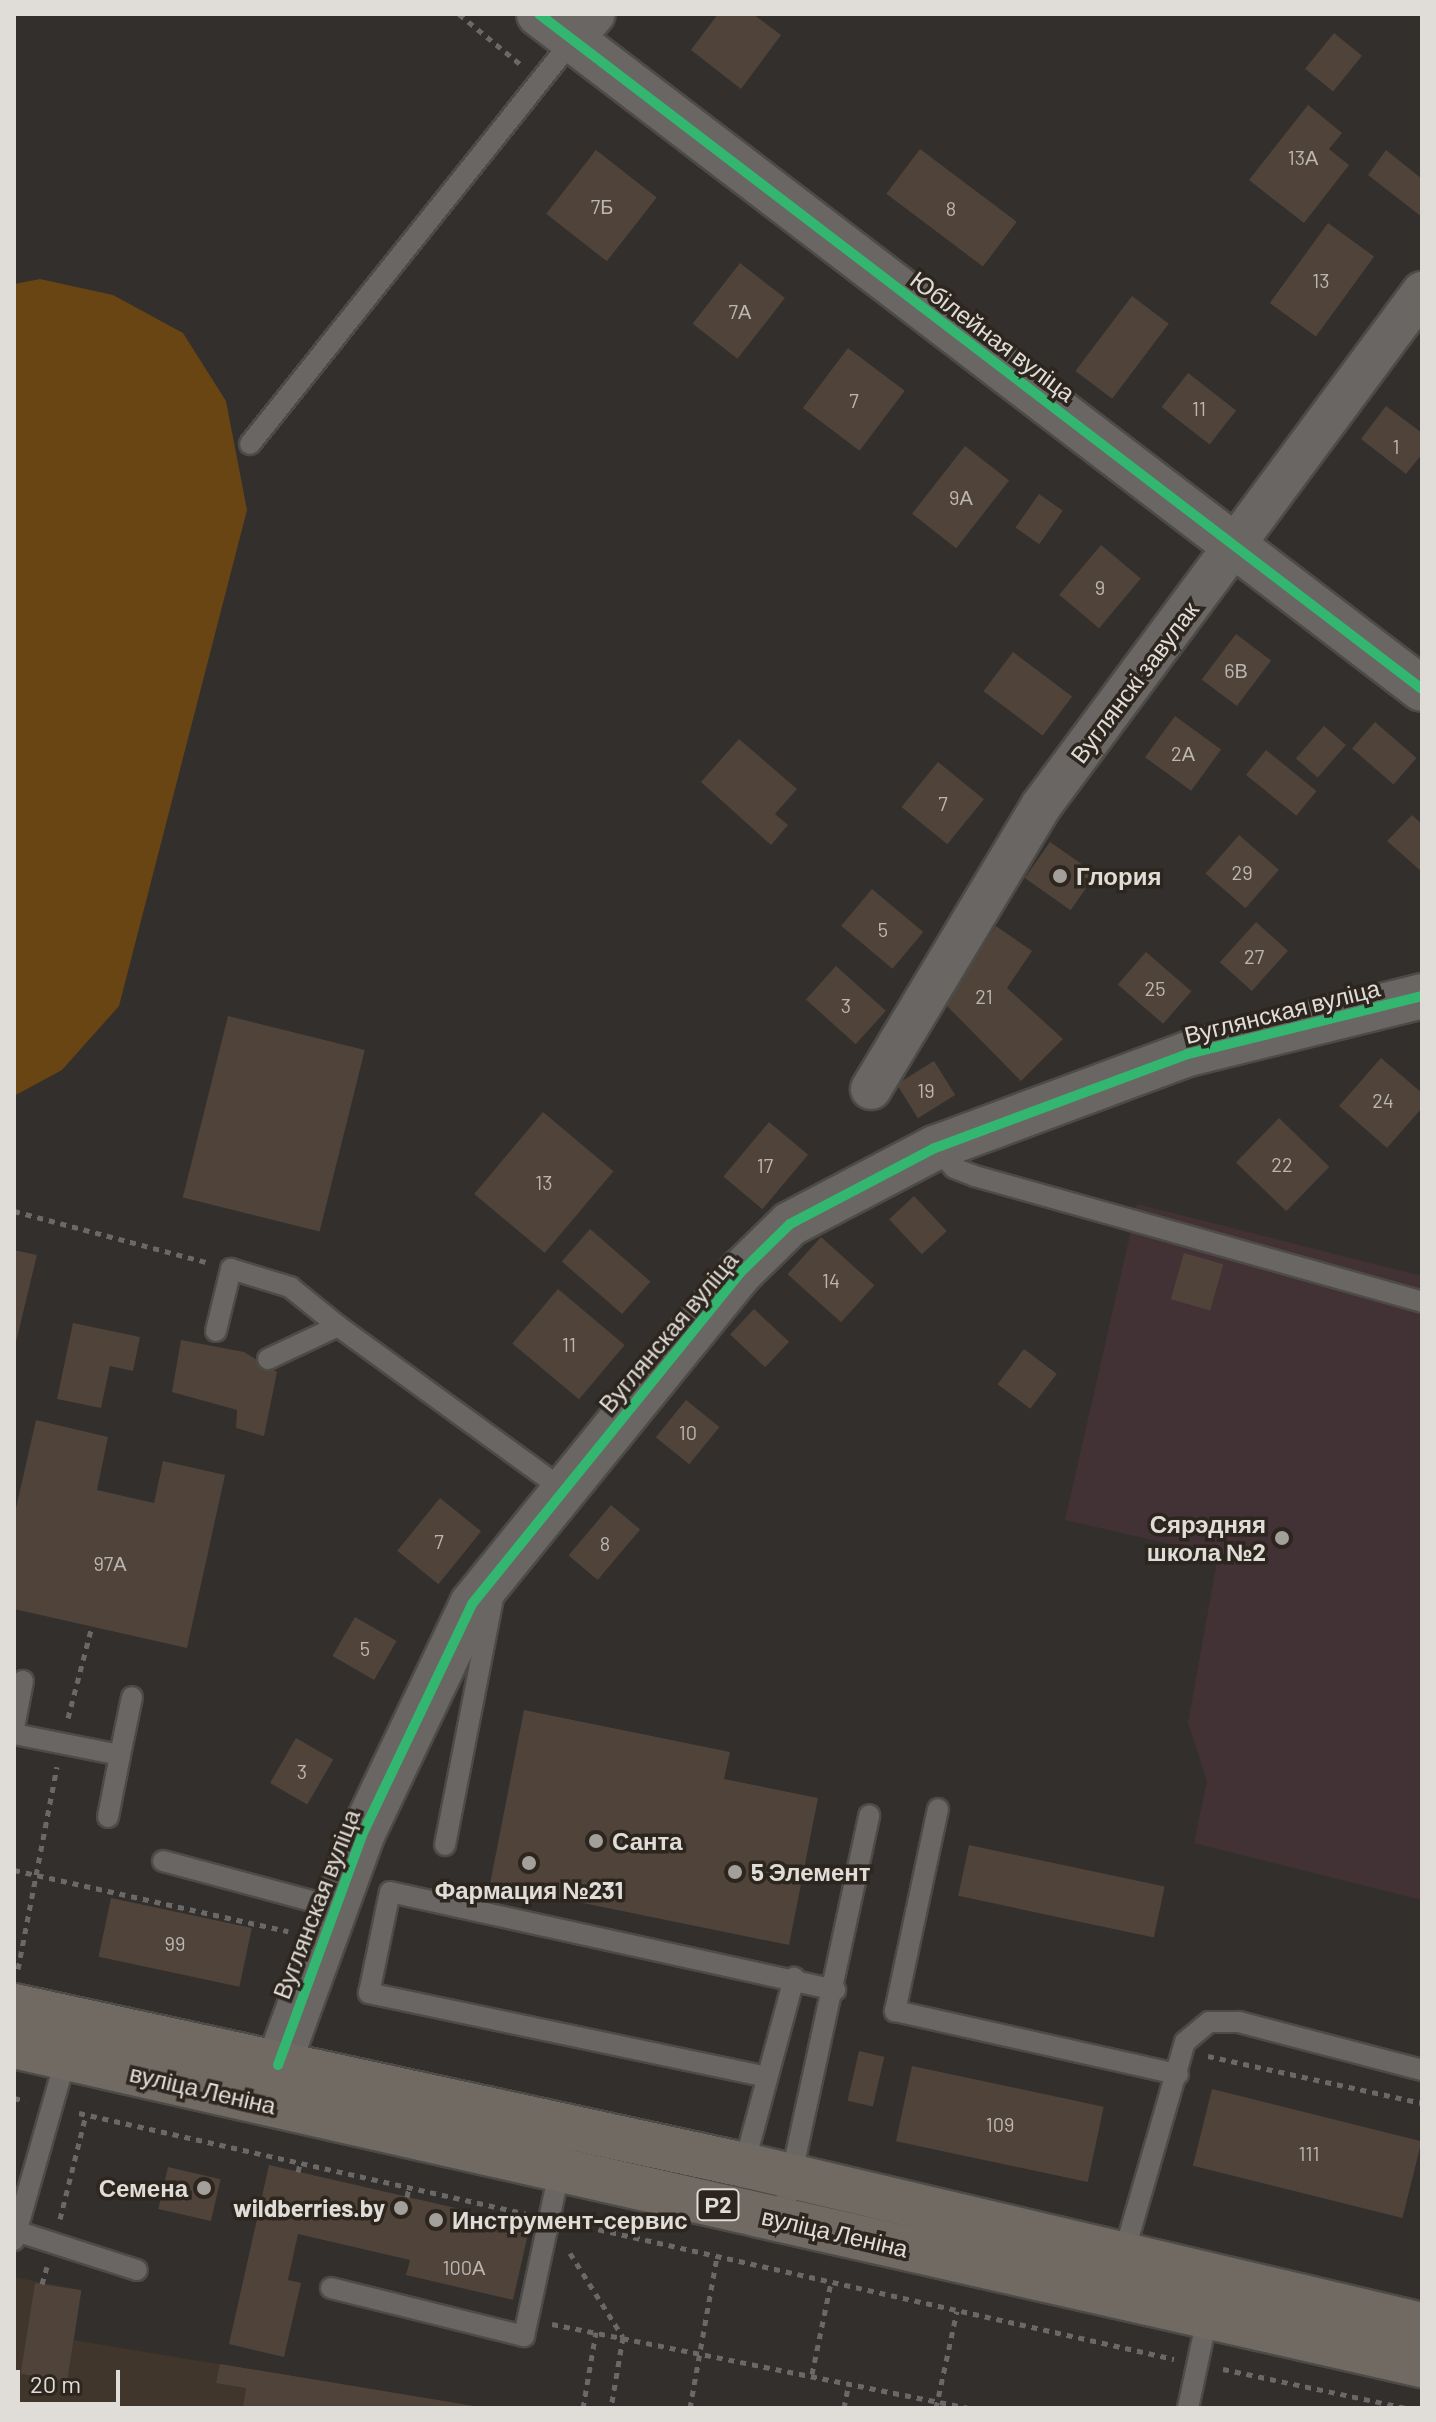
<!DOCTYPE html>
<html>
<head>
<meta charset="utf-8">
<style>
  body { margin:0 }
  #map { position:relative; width:1436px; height:2422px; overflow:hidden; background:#322f2c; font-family:Barlow,sans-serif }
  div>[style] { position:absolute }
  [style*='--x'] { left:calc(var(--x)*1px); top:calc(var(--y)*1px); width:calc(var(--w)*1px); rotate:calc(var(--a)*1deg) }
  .built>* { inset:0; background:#40362b }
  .education>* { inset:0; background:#433235 }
  .green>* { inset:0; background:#684512 }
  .building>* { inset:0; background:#504339; transform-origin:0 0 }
  .path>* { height:5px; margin-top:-2.5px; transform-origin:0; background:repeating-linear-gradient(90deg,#6b6967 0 6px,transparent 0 12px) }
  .roads { filter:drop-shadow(2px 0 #4d4b47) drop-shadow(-2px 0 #4d4b47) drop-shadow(0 2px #4d4b47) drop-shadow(0 -2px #4d4b47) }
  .service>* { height:20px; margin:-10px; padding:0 10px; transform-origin:10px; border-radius:10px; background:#696663 }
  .minor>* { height:40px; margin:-20px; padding:0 20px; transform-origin:20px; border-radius:20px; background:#696663 }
  .tertiary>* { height:44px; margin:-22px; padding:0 22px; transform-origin:22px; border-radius:22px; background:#696663 }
  .primary>* { height:44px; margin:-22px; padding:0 22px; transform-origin:22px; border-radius:22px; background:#716a63 }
  .cycleway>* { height:10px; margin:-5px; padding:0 5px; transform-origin:5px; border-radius:5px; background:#33b770 }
  .dots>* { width:22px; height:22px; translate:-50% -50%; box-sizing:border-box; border:4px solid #2c261e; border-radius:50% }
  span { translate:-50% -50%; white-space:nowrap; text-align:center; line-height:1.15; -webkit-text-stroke:7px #2c261e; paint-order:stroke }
  .number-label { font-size:20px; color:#bcb6b0 }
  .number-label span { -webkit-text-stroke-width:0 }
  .shield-label span { padding:2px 6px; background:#2c261e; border:2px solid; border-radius:6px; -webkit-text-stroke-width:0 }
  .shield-label { font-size:22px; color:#e0dcd7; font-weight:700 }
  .street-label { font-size:24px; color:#e0dcd7 }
  .poi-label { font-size:24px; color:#e0dcd7; font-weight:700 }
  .left { translate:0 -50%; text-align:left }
  .right { translate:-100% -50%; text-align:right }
  .frame { position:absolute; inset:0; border:16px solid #e0dcd7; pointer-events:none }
  .scale { position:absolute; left:16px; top:2370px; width:104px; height:36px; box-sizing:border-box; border:4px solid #e0dcd7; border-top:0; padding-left:10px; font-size:24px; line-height:28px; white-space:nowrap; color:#e0dcd7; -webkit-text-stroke:6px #2c261e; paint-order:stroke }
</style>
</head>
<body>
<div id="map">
  <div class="built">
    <div style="clip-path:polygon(14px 2277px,81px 2290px,74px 2340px,483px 2408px,14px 2408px)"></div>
  </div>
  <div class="education">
    <div style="clip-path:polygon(1137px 1204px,1422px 1276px,1422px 1900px,1194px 1843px,1207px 1781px,1188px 1723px,1218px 1555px,1065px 1520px)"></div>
  </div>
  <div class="green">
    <div style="clip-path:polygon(40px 279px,113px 295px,183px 333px,226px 401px,247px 510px,119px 1006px,62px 1070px,14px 1096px,14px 284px)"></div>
  </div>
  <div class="building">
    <div style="clip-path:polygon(718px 14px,753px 14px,781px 35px,741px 89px,691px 50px)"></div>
    <div style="left:1334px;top:33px;width:36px;height:46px;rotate:39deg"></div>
    <div style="clip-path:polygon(1308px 105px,1342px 133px,1329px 149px,1349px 165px,1304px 223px,1249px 180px)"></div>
    <div style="left:920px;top:149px;width:121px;height:56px;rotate:37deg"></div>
    <div style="left:596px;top:150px;width:77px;height:81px;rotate:38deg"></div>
    <div style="clip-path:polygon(1386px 150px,1422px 179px,1422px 217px,1368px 175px)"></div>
    <div style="left:1328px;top:223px;width:57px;height:99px;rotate:36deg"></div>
    <div style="left:740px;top:263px;width:57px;height:77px;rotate:38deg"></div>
    <div style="left:1132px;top:296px;width:46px;height:94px;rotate:37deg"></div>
    <div style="left:848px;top:348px;width:71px;height:75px;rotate:37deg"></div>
    <div style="left:1188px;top:373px;width:61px;height:43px;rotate:38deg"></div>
    <div style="clip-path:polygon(1386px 406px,1422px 433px,1422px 454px,1406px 474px,1361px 439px)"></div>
    <div style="left:965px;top:446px;width:56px;height:86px;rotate:38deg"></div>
    <div style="left:1039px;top:494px;width:29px;height:41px;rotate:35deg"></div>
    <div style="left:1101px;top:545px;width:52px;height:65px;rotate:40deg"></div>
    <div style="left:1236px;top:634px;width:44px;height:57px;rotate:37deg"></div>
    <div style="left:1013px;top:652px;width:74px;height:49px;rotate:37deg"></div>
    <div style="left:1175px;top:716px;width:57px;height:51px;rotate:36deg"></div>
    <div style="left:1375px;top:722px;width:55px;height:35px;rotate:41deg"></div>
    <div style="left:1324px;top:726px;width:29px;height:43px;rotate:41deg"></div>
    <div style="clip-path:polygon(739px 739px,797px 789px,775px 814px,788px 825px,771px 845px,701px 782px)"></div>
    <div style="left:1266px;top:750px;width:65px;height:32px;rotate:39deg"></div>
    <div style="left:938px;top:762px;width:59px;height:58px;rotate:39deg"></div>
    <div style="clip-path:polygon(1412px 815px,1422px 824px,1422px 872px,1387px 841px)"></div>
    <div style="left:1239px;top:835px;width:53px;height:51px;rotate:41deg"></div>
    <div style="left:1050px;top:842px;width:56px;height:44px;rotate:35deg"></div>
    <div style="left:872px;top:889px;width:67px;height:48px;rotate:40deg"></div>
    <div style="left:1256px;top:922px;width:43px;height:54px;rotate:42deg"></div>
    <div style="clip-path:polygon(996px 926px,1032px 951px,1007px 988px,1063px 1039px,1021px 1081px,945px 1004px)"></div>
    <div style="left:1146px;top:952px;width:60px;height:43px;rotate:41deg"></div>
    <div style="left:836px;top:966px;width:67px;height:45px;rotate:42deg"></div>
    <div style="left:228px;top:1016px;width:141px;height:187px;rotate:14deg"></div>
    <div style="clip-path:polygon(1381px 1058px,1422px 1093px,1422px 1108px,1387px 1148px,1339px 1106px)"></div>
    <div style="left:934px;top:1061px;width:40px;height:44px;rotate:58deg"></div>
    <div style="left:543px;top:1112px;width:92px;height:107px;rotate:40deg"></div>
    <div style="left:1279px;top:1118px;width:70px;height:62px;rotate:44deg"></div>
    <div style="left:769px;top:1122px;width:51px;height:71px;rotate:40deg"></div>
    <div style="left:914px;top:1196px;width:48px;height:34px;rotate:47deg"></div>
    <div style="left:590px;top:1229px;width:80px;height:43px;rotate:41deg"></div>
    <div style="left:821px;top:1237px;width:72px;height:50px;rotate:42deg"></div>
    <div style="clip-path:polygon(14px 1250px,37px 1255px,15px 1346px,14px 1346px)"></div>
    <div style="left:1184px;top:1253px;width:41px;height:48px;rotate:16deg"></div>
    <div style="left:558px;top:1289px;width:87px;height:71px;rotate:40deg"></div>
    <div style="left:754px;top:1309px;width:48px;height:35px;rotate:43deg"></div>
    <div style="clip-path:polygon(73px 1323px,140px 1337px,133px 1371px,110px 1366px,101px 1408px,57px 1399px)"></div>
    <div style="clip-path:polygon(181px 1340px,244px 1352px,277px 1372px,264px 1436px,236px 1428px,237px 1410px,172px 1392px)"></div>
    <div style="left:1024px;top:1349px;width:41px;height:44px;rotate:37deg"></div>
    <div style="left:686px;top:1400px;width:43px;height:48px;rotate:39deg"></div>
    <div style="clip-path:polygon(36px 1420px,108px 1437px,97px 1490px,154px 1503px,163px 1461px,225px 1475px,187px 1648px,14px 1609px,14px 1517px)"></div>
    <div style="left:440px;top:1498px;width:53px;height:68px;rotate:39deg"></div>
    <div style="left:611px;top:1505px;width:38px;height:66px;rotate:40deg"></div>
    <div style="left:355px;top:1617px;width:48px;height:45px;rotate:30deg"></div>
    <div style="clip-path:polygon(524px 1710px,730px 1752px,724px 1779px,818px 1798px,789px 1945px,490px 1884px)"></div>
    <div style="left:296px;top:1738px;width:43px;height:52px;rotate:30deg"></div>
    <div style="left:969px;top:1845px;width:200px;height:52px;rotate:12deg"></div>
    <div style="left:111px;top:1898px;width:144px;height:60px;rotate:12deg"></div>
    <div style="left:859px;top:2051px;width:26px;height:51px;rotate:13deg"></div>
    <div style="left:912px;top:2066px;width:196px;height:77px;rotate:12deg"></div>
    <div style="left:1212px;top:2089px;width:216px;height:79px;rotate:14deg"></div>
    <div style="clip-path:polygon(269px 2165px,530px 2225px,513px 2300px,406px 2275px,410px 2260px,298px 2234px,288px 2280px,301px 2283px,284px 2357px,229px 2344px)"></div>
    <div style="left:168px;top:2167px;width:54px;height:43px;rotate:13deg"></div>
    <div style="left:35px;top:2283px;width:47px;height:92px;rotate:9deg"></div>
    <div style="clip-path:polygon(220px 2364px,474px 2406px,473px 2408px,243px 2408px,246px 2388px,216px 2383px)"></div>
  </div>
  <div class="path">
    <div style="--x:459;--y:14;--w:79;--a:39.3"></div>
    <div style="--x:14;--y:1211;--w:199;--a:14.9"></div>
    <div style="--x:68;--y:1718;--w:95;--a:-75.4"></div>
    <div style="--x:14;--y:1870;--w:281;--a:12.6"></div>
    <div style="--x:18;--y:1969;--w:206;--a:-79.1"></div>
    <div style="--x:1208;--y:2056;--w:219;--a:12.4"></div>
    <div style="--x:14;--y:2098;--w:12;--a:14"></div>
    <div style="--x:79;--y:2113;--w:458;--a:12.7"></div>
    <div style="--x:298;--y:2172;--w:9;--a:-77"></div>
    <div style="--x:407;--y:2197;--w:10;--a:-79"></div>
    <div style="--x:60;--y:2219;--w:107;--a:-76"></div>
    <div style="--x:575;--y:2224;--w:614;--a:12.7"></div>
    <div style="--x:570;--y:2253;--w:99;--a:57.8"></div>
    <div style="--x:623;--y:2337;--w:72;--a:99.6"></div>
    <div style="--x:42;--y:2284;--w:18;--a:-74"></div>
    <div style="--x:552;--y:2324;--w:425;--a:11.4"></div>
    <div style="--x:1223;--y:2369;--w:187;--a:12"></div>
    <div style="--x:812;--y:2374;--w:94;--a:-78.3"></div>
    <div style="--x:583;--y:2408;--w:77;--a:-80.3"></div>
    <div style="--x:690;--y:2408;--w:153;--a:-79.9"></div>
    <div style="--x:844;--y:2408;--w:25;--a:-79"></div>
    <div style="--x:936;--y:2408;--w:99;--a:-77.8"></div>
  </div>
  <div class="roads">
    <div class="service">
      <div style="--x:250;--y:444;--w:516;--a:-51.37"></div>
      <div style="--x:935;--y:1148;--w:28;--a:46"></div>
      <div style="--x:954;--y:1168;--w:22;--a:21"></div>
      <div style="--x:975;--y:1176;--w:464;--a:15.7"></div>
      <div style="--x:216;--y:1331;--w:64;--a:-76.4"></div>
      <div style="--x:231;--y:1269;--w:62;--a:17"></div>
      <div style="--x:290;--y:1287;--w:62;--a:39.1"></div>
      <div style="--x:268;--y:1359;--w:77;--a:-25.2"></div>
      <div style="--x:338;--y:1326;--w:279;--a:36"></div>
      <div style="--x:14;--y:1728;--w:48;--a:-79.2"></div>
      <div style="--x:14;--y:1734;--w:108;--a:11.2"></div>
      <div style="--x:120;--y:1755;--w:59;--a:-78.3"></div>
      <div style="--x:938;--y:1809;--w:207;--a:102"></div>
      <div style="--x:895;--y:2011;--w:290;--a:12.6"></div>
      <div style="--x:108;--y:1817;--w:63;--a:-79"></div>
      <div style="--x:445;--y:1845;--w:256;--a:-79"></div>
      <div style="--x:163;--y:1861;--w:177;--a:15.1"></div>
      <div style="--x:767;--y:2077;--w:407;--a:-168.1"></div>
      <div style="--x:369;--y:1993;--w:103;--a:-78.3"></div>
      <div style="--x:390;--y:1892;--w:456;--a:12.4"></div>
      <div style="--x:744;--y:2165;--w:194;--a:-75"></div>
      <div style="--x:782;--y:2219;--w:413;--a:-77.8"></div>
      <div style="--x:16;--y:2231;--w:127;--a:17.9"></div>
      <div style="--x:14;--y:2240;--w:189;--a:-74.1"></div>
      <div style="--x:1122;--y:2260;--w:227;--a:-73.9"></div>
      <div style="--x:1185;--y:2042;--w:31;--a:-40"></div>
      <div style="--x:1209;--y:2022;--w:30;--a:0"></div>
      <div style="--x:1239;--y:2022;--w:189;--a:14.7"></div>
      <div style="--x:331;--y:2288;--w:199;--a:14"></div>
      <div style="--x:524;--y:2336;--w:176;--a:-77.9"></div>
      <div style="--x:1188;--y:2408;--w:96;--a:-78"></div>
    </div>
    <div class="minor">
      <div style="--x:572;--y:41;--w:35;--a:-50"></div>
      <div style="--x:871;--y:1089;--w:330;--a:-59"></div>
      <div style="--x:1041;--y:806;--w:640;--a:-53.45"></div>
    </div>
    <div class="tertiary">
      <div style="--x:539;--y:14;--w:1111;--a:37.4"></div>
      <div style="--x:278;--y:2065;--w:245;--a:-69.9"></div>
      <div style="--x:362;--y:1835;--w:256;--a:-64.5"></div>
      <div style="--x:472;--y:1604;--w:429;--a:-51"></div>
      <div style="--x:742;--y:1271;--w:67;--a:-44.4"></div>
      <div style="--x:790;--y:1224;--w:164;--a:-27.7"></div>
      <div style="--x:935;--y:1148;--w:270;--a:-20.4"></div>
      <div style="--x:1188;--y:1054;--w:241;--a:-13.9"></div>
    </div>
    <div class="primary">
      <div style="--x:14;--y:2006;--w:747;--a:12.29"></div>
      <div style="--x:744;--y:2165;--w:697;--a:13.28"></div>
      <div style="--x:14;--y:2046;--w:1444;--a:12.77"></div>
    </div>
  </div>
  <div class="cycleway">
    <div style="--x:539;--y:14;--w:1111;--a:37.4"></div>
    <div style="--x:278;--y:2065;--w:245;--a:-69.9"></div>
    <div style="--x:362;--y:1835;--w:256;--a:-64.5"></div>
    <div style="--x:472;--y:1604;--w:429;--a:-51"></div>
    <div style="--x:742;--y:1271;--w:67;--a:-44.4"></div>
    <div style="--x:790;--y:1224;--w:164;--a:-27.7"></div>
    <div style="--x:935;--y:1148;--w:270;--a:-20.4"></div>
    <div style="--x:1188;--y:1054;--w:241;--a:-13.9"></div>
  </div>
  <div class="dots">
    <div style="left:1060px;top:876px;background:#a39f9b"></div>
    <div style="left:1282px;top:1538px;background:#a39f9b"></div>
    <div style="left:596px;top:1841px;background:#a39f9b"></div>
    <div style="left:529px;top:1863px;background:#a39f9b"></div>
    <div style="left:735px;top:1872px;background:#a39f9b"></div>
    <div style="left:204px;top:2188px;background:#a39f9b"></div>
    <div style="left:401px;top:2208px;background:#a39f9b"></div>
    <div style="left:436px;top:2220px;background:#a39f9b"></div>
  </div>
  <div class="number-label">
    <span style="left:1303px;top:157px">13А</span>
    <span style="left:602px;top:206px">7Б</span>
    <span style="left:951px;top:208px">8</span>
    <span style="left:1321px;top:280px">13</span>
    <span style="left:740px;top:311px">7А</span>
    <span style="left:854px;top:400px">7</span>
    <span style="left:1199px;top:408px">11</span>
    <span style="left:1396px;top:446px">1</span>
    <span style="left:961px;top:497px">9А</span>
    <span style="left:1100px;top:587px">9</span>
    <span style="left:1236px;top:670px">6В</span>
    <span style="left:1183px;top:753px">2А</span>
    <span style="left:943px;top:803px">7</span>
    <span style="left:1242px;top:872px">29</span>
    <span style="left:883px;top:929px">5</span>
    <span style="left:1254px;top:956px">27</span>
    <span style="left:1155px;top:988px">25</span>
    <span style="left:984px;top:996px">21</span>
    <span style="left:846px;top:1005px">3</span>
    <span style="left:926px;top:1090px">19</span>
    <span style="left:1383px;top:1100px">24</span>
    <span style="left:1282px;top:1164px">22</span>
    <span style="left:765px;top:1165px">17</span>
    <span style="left:544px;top:1182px">13</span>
    <span style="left:831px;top:1280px">14</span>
    <span style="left:569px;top:1344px">11</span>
    <span style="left:688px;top:1432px">10</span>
    <span style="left:439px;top:1541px">7</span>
    <span style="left:605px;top:1543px">8</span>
    <span style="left:110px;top:1563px">97А</span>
    <span style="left:365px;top:1648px">5</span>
    <span style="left:302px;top:1771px">3</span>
    <span style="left:175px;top:1943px">99</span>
    <span style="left:1000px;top:2124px">109</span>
    <span style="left:1309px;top:2153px">111</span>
    <span style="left:464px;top:2267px">100А</span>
  </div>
  <div class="shield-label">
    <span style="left:718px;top:2205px">Р2</span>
  </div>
  <div class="street-label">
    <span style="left:993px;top:336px;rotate:37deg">Юбілейная вуліца</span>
    <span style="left:1134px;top:682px;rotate:-53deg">Вуглянскі завулак</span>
    <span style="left:1282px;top:1011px;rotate:-14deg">Вуглянская вуліца</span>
    <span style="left:668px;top:1332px;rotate:-50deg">Вуглянская вуліца</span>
    <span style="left:316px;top:1904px;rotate:-69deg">Вуглянская вуліца</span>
    <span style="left:203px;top:2089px;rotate:13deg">вуліца Леніна</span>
    <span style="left:835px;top:2232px;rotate:13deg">вуліца Леніна</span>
  </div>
  <div class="poi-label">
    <span class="left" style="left:1076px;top:876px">Глория</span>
    <span class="right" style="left:1266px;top:1538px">Сярэдняя<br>школа №2</span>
    <span class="left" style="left:612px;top:1841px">Санта</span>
    <span class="left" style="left:751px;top:1872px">5 Элемент</span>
    <span style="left:529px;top:1890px">Фармация №231</span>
    <span class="right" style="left:188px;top:2188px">Семена</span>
    <span class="right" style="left:385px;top:2208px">wildberries.by</span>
    <span class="left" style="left:452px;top:2220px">Инструмент-сервис</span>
  </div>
  <div class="frame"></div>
  <div class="scale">20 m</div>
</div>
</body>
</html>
